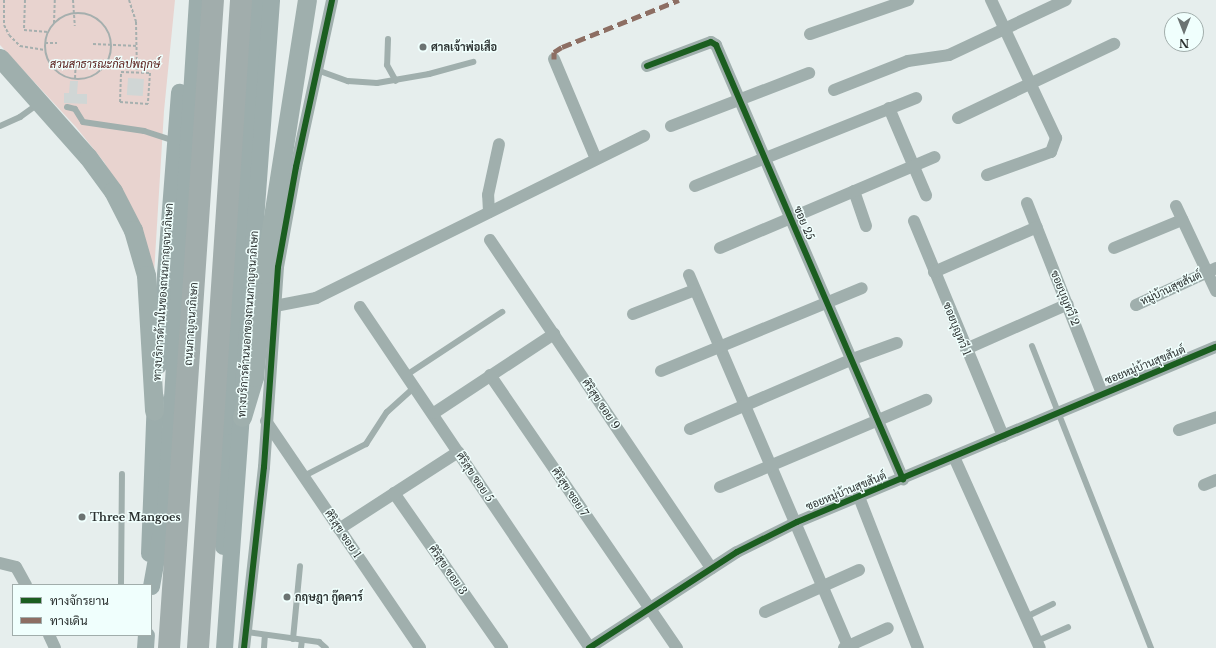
<!DOCTYPE html>
<html>
<head>
<meta charset="utf-8">
<style>
  body { margin:0 }
  #map { position:relative; width:1216px; height:648px; overflow:hidden; background:#e6eeed; font-family:"Libre Baskerville",Sarabun,serif }
  div>[style] { position:absolute }
  [style*='--x'] { left:calc(var(--x)*1px); top:calc(var(--y)*1px); width:calc(var(--w)*1px); rotate:calc(var(--a)*1deg) }
  .green>* { inset:0; background:#e8d3cf }
  .building>* { inset:0; background:#d0d6d5; transform-origin:0 0 }
  .path>* { height:2px; margin-top:-1px; transform-origin:0; background:repeating-linear-gradient(90deg,#a5afae 0 3px,transparent 0 5px) }
  .path>.ring { margin:-1px; padding:0; box-sizing:content-box; background:none; border:2px solid #a5afae; border-radius:50% }
  .lane>* { height:6px; margin:-3px; padding:0 3px; transform-origin:3px; border-radius:3px; background:#a0afad }
  .street>* { height:12px; margin:-6px; padding:0 6px; transform-origin:6px; border-radius:6px; background:#a0afad }
  .secondary>* { height:17px; margin:-8.5px; padding:0 8.5px; transform-origin:8.5px; border-radius:8.5px; background:#9cadac }
  .primary>* { height:19px; margin:-9.5px; padding:0 9.5px; transform-origin:9.5px; border-radius:9.5px; background:#9fafad }
  .highway>* { height:22px; margin:-11px; padding:0 11px; transform-origin:11px; border-radius:11px; background:#a1adac }
  .quiet>* { height:5px; margin-top:-2.5px; transform-origin:0; background:repeating-linear-gradient(90deg,#8d6e63 0 10px,transparent 0 15px) }
  .cycleway>* { height:6px; margin:-3px; padding:0 3px; transform-origin:3px; border-radius:3px; background:#1b5e20 }
  .dots>* { width:11px; height:11px; translate:-50% -50%; box-sizing:border-box; border:2px solid #f0fffd; border-radius:50% }
  span { translate:-50% -50%; white-space:nowrap; text-align:center; line-height:1.15; -webkit-text-stroke:3px #f0fffd; paint-order:stroke }
  .poi-label { font-size:11px; color:#2b3130; font-weight:700 }
  .left { translate:0 -50%; text-align:left }
  .park-label { font-size:11px; color:#561b17; font-style:italic }
  .street-label { font-size:11px; color:#2b3130 }
  .legend { position:absolute; left:12px; top:584px; width:140px; height:52px; box-sizing:border-box; background:#f0fffd; border:1px solid #a1adab; margin:0; padding:5px 7px; list-style:none; font-size:12px; color:#2b3130 }
  .legend li { display:flex; align-items:center; gap:8px; height:20px }
  .legend b { width:20px; border:1px solid #a1adab }
  .north { position:absolute; left:1164px; top:12px; width:40px; height:40px; box-sizing:border-box; background:#f0fffd; border:1px solid #a1adab; border-radius:50%; rotate:180deg; font-size:11px; font-weight:700; line-height:16px; text-align:center; color:#2b3130 }
  .north::after { content:''; display:block; margin:auto; width:14px; height:18px; background:#6c7372; clip-path:polygon(50% 0,100% 100%,50% 72%,0 100%) }
</style>
</head>
<body>
<div id="map">
  <div class="green">
    <div style="clip-path:polygon(0 0,175px 0,164px 111px,154px 274px,120px 190px,104px 162px,76px 127px,0 45px)"></div>
  </div>
  <div class="building">
    <div style="left:128px;top:78px;width:16px;height:17px;rotate:4deg"></div>
    <div style="clip-path:polygon(70px 81px,78px 81px,77px 94px,87px 94px,87px 104px,64px 103px,64px 93px,69px 93px)"></div>
  </div>
  <div class="path">
    <div style="--x:4;--y:0;--w:25;--a:90"></div>
    <div style="--x:4;--y:25;--w:11;--a:63"></div>
    <div style="--x:9;--y:35;--w:16;--a:45"></div>
    <div style="--x:20;--y:46;--w:25;--a:9"></div>
    <div style="--x:25;--y:0;--w:30;--a:92"></div>
    <div style="--x:24;--y:30;--w:24;--a:5"></div>
    <div style="--x:73;--y:0;--w:26;--a:86"></div>
    <div style="--x:129;--y:0;--w:23;--a:72"></div>
    <div style="--x:136;--y:22;--w:51;--a:88.9"></div>
    <div class="ring" style="left:45px;top:13px;width:64px;height:64px"></div>
    <div style="--x:54;--y:23;--w:23;--a:-88"></div>
    <div style="--x:45;--y:43;--w:12;--a:0"></div>
    <div style="--x:93;--y:44;--w:45;--a:2.5"></div>
    <div style="--x:121;--y:72;--w:29;--a:2"></div>
    <div style="--x:150;--y:73;--w:31;--a:94"></div>
    <div style="--x:148;--y:104;--w:28;--a:-176"></div>
    <div style="--x:120;--y:102;--w:30;--a:-88"></div>
    <div style="--x:75;--y:78;--w:18;--a:-87"></div>
  </div>
  <div class="lane">
    <div style="--x:388;--y:39;--w:26;--a:92"></div>
    <div style="--x:387;--y:65;--w:18;--a:61"></div>
    <div style="--x:317;--y:70;--w:33;--a:20"></div>
    <div style="--x:348;--y:81;--w:29;--a:4"></div>
    <div style="--x:377;--y:83;--w:53;--a:-9.8"></div>
    <div style="--x:429;--y:74;--w:46;--a:-15.3"></div>
    <div style="--x:67;--y:107;--w:8;--a:14"></div>
    <div style="--x:75;--y:109;--w:15;--a:58"></div>
    <div style="--x:83;--y:122;--w:62;--a:8.4"></div>
    <div style="--x:144;--y:131;--w:32;--a:18"></div>
    <div style="--x:0;--y:126;--w:22;--a:-24"></div>
    <div style="--x:20;--y:117;--w:22;--a:-36"></div>
    <div style="--x:1032;--y:346;--w:325;--a:68.5"></div>
    <div style="--x:408;--y:374;--w:113;--a:-33.4"></div>
    <div style="--x:304;--y:476;--w:70;--a:-27.3"></div>
    <div style="--x:366;--y:444;--w:38;--a:-57"></div>
    <div style="--x:387;--y:412;--w:38;--a:-42"></div>
    <div style="--x:121;--y:585;--w:111;--a:-89.5"></div>
    <div style="--x:1026;--y:617;--w:30;--a:-26"></div>
    <div style="--x:247;--y:632;--w:73;--a:7.9"></div>
    <div style="--x:319;--y:642;--w:9;--a:41"></div>
    <div style="--x:293;--y:639;--w:73;--a:-84.5"></div>
    <div style="--x:1037;--y:641;--w:34;--a:-24"></div>
    <div style="--x:264;--y:648;--w:13;--a:-86"></div>
    <div style="--x:301;--y:648;--w:8;--a:-83"></div>
  </div>
  <div class="street">
    <div style="--x:810;--y:34;--w:104;--a:-19.1"></div>
    <div style="--x:554;--y:59;--w:108;--a:67.2"></div>
    <div style="--x:647;--y:66;--w:68;--a:-20.6"></div>
    <div style="--x:711;--y:42;--w:6;--a:31"></div>
    <div style="--x:716;--y:45;--w:473;--a:66.7"></div>
    <div style="--x:834;--y:90;--w:79;--a:-21.4"></div>
    <div style="--x:908;--y:61;--w:41;--a:-8.3"></div>
    <div style="--x:949;--y:55;--w:129;--a:-25.2"></div>
    <div style="--x:889;--y:108;--w:95;--a:67"></div>
    <div style="--x:958;--y:118;--w:173;--a:-25.4"></div>
    <div style="--x:671;--y:126;--w:148;--a:-21"></div>
    <div style="--x:987;--y:175;--w:68;--a:-19.8"></div>
    <div style="--x:1051;--y:152;--w:15;--a:-70"></div>
    <div style="--x:1056;--y:138;--w:153;--a:-115.2"></div>
    <div style="--x:695;--y:186;--w:238;--a:-21.7"></div>
    <div style="--x:854;--y:191;--w:37;--a:71"></div>
    <div style="--x:1027;--y:203;--w:204;--a:68.5"></div>
    <div style="--x:1176;--y:206;--w:94;--a:64.8"></div>
    <div style="--x:489;--y:212;--w:17;--a:-93"></div>
    <div style="--x:488;--y:195;--w:52;--a:-77.8"></div>
    <div style="--x:914;--y:221;--w:233;--a:67.5"></div>
    <div style="--x:490;--y:240;--w:396;--a:56"></div>
    <div style="--x:720;--y:248;--w:233;--a:-23"></div>
    <div style="--x:1114;--y:248;--w:74;--a:-22.4"></div>
    <div style="--x:934;--y:272;--w:112;--a:-23.6"></div>
    <div style="--x:689;--y:275;--w:406;--a:66.8"></div>
    <div style="--x:1136;--y:305;--w:88;--a:-24.8"></div>
    <div style="--x:275;--y:306;--w:42;--a:-11"></div>
    <div style="--x:316;--y:298;--w:366;--a:-26.3"></div>
    <div style="--x:360;--y:307;--w:411;--a:56"></div>
    <div style="--x:633;--y:314;--w:66;--a:-21.2"></div>
    <div style="--x:966;--y:349;--w:111;--a:-23.8"></div>
    <div style="--x:661;--y:371;--w:217;--a:-22.4"></div>
    <div style="--x:490;--y:375;--w:331;--a:55.6"></div>
    <div style="--x:434;--y:413;--w:144;--a:-33.4"></div>
    <div style="--x:266;--y:421;--w:274;--a:55.8"></div>
    <div style="--x:690;--y:429;--w:174;--a:-23.3"></div>
    <div style="--x:850;--y:360;--w:50;--a:-19.9"></div>
    <div style="--x:1179;--y:430;--w:39;--a:-19"></div>
    <div style="--x:954;--y:457;--w:209;--a:65.8"></div>
    <div style="--x:1204;--y:485;--w:13;--a:-23"></div>
    <div style="--x:720;--y:487;--w:224;--a:-22.9"></div>
    <div style="--x:394;--y:493;--w:189;--a:55.1"></div>
    <div style="--x:859;--y:497;--w:162;--a:68.7"></div>
    <div style="--x:339;--y:529;--w:142;--a:-32.9"></div>
    <div style="--x:0;--y:563;--w:16;--a:14"></div>
    <div style="--x:16;--y:567;--w:21;--a:61"></div>
    <div style="--x:765;--y:612;--w:103;--a:-24.1"></div>
    <div style="--x:49;--y:635;--w:14;--a:65"></div>
    <div style="--x:244;--y:648;--w:182;--a:-83.7"></div>
    <div style="--x:264;--y:467;--w:200;--a:-86"></div>
    <div style="--x:278;--y:267;--w:102;--a:-79.8"></div>
    <div style="--x:296;--y:167;--w:171;--a:-77.8"></div>
    <div style="--x:589;--y:648;--w:176;--a:-33"></div>
    <div style="--x:737;--y:552;--w:67;--a:-26.6"></div>
    <div style="--x:797;--y:522;--w:454;--a:-22.7"></div>
    <div style="--x:844;--y:648;--w:48;--a:-24.4"></div>
  </div>
  <div class="secondary">
    <div style="--x:158;--y:365;--w:274;--a:-85.6"></div>
    <div style="--x:223;--y:546;--w:120;--a:-88.1"></div>
    <div style="--x:227;--y:426;--w:427;--a:-86.1"></div>
    <div style="--x:149;--y:553;--w:156;--a:-87.8"></div>
    <div style="--x:151;--y:586;--w:79;--a:-79.8"></div>
    <div style="--x:165;--y:508;--w:509;--a:-86.4"></div>
    <div style="--x:145;--y:648;--w:13;--a:-86"></div>
    <div style="--x:224;--y:648;--w:650;--a:-85.85"></div>
  </div>
  <div class="primary">
    <div style="--x:0;--y:58;--w:132;--a:48.4"></div>
    <div style="--x:88;--y:157;--w:42;--a:53.7"></div>
    <div style="--x:113;--y:191;--w:44;--a:62.9"></div>
    <div style="--x:133;--y:230;--w:47;--a:73.9"></div>
    <div style="--x:146;--y:275;--w:136;--a:86.6"></div>
    <div style="--x:242;--y:417;--w:42;--a:-73.3"></div>
    <div style="--x:254;--y:377;--w:103;--a:-84.5"></div>
    <div style="--x:264;--y:274;--w:277;--a:-81.1"></div>
  </div>
  <div class="highway">
    <div style="--x:169;--y:648;--w:649;--a:-86.12"></div>
    <div style="--x:198;--y:648;--w:649;--a:-86.2"></div>
  </div>
  <div class="quiet">
    <div style="--x:554;--y:59;--w:7;--a:-90"></div>
    <div style="--x:554;--y:52;--w:9;--a:-32"></div>
    <div style="--x:562;--y:47;--w:126;--a:-21.9"></div>
  </div>
  <div class="cycleway">
    <div style="--x:647;--y:66;--w:68;--a:-20.6"></div>
    <div style="--x:711;--y:42;--w:6;--a:31"></div>
    <div style="--x:716;--y:45;--w:473;--a:66.7"></div>
    <div style="--x:244;--y:648;--w:182;--a:-83.7"></div>
    <div style="--x:264;--y:467;--w:200;--a:-86"></div>
    <div style="--x:278;--y:267;--w:102;--a:-79.8"></div>
    <div style="--x:296;--y:167;--w:171;--a:-77.8"></div>
    <div style="--x:589;--y:648;--w:176;--a:-33"></div>
    <div style="--x:737;--y:552;--w:67;--a:-26.6"></div>
    <div style="--x:797;--y:522;--w:454;--a:-22.7"></div>
  </div>
  <div class="dots">
    <div style="left:423px;top:47px;background:#6c7372"></div>
    <div style="left:82px;top:517px;background:#6c7372"></div>
    <div style="left:287px;top:597px;background:#6c7372"></div>
  </div>
  <div class="poi-label">
    <span class="left" style="left:431px;top:47px">ศาลเจ้าพ่อเสือ</span>
    <span class="left" style="left:90px;top:517px">Three Mangoes</span>
    <span class="left" style="left:295px;top:597px">กฤษฎา กู๊ดคาร์</span>
  </div>
  <div class="park-label">
    <span style="left:105px;top:64px">สวนสาธารณะกัลปพฤกษ์</span>
  </div>
  <div class="street-label">
    <span style="left:804px;top:223px;rotate:67deg">ซอย 25</span>
    <span style="left:1171px;top:288px;rotate:-25deg">หมู่บ้านสุขสันต์</span>
    <span style="left:163px;top:292px;rotate:-86deg">ทางบริการด้านในของถนนกาญจนาภิเษก</span>
    <span style="left:1065px;top:298px;rotate:68deg">ซอยบุญทวี 2</span>
    <span style="left:191px;top:324px;rotate:-86deg">ถนนกาญจนาภิเษก</span>
    <span style="left:248px;top:324px;rotate:-86deg">ทางบริการด้านนอกของถนนกาญจนาภิเษก</span>
    <span style="left:957px;top:329px;rotate:68deg">ซอยบุญทวี 1</span>
    <span style="left:1145px;top:365px;rotate:-22deg">ซอยหมู่บ้านสุขสันต์</span>
    <span style="left:601px;top:404px;rotate:56deg">ศิริสุข ซอย 9</span>
    <span style="left:475px;top:477px;rotate:56deg">ศิริสุข ซอย 5</span>
    <span style="left:846px;top:491px;rotate:-22deg">ซอยหมู่บ้านสุขสันต์</span>
    <span style="left:570px;top:492px;rotate:56deg">ศิริสุข ซอย 7</span>
    <span style="left:343px;top:534px;rotate:56deg">ศิริสุข ซอย 1</span>
    <span style="left:448px;top:570px;rotate:55deg">ศิริสุข ซอย 3</span>
  </div>
  <ul class="legend">
  <li><b style="height:5px;background:#1b5e20"></b>ทางจักรยาน</li>
  <li><b style="height:5px;background:#8d6e63"></b>ทางเดิน</li>
  </ul>
  <div class="north">N</div>
</div>
</body>
</html>
